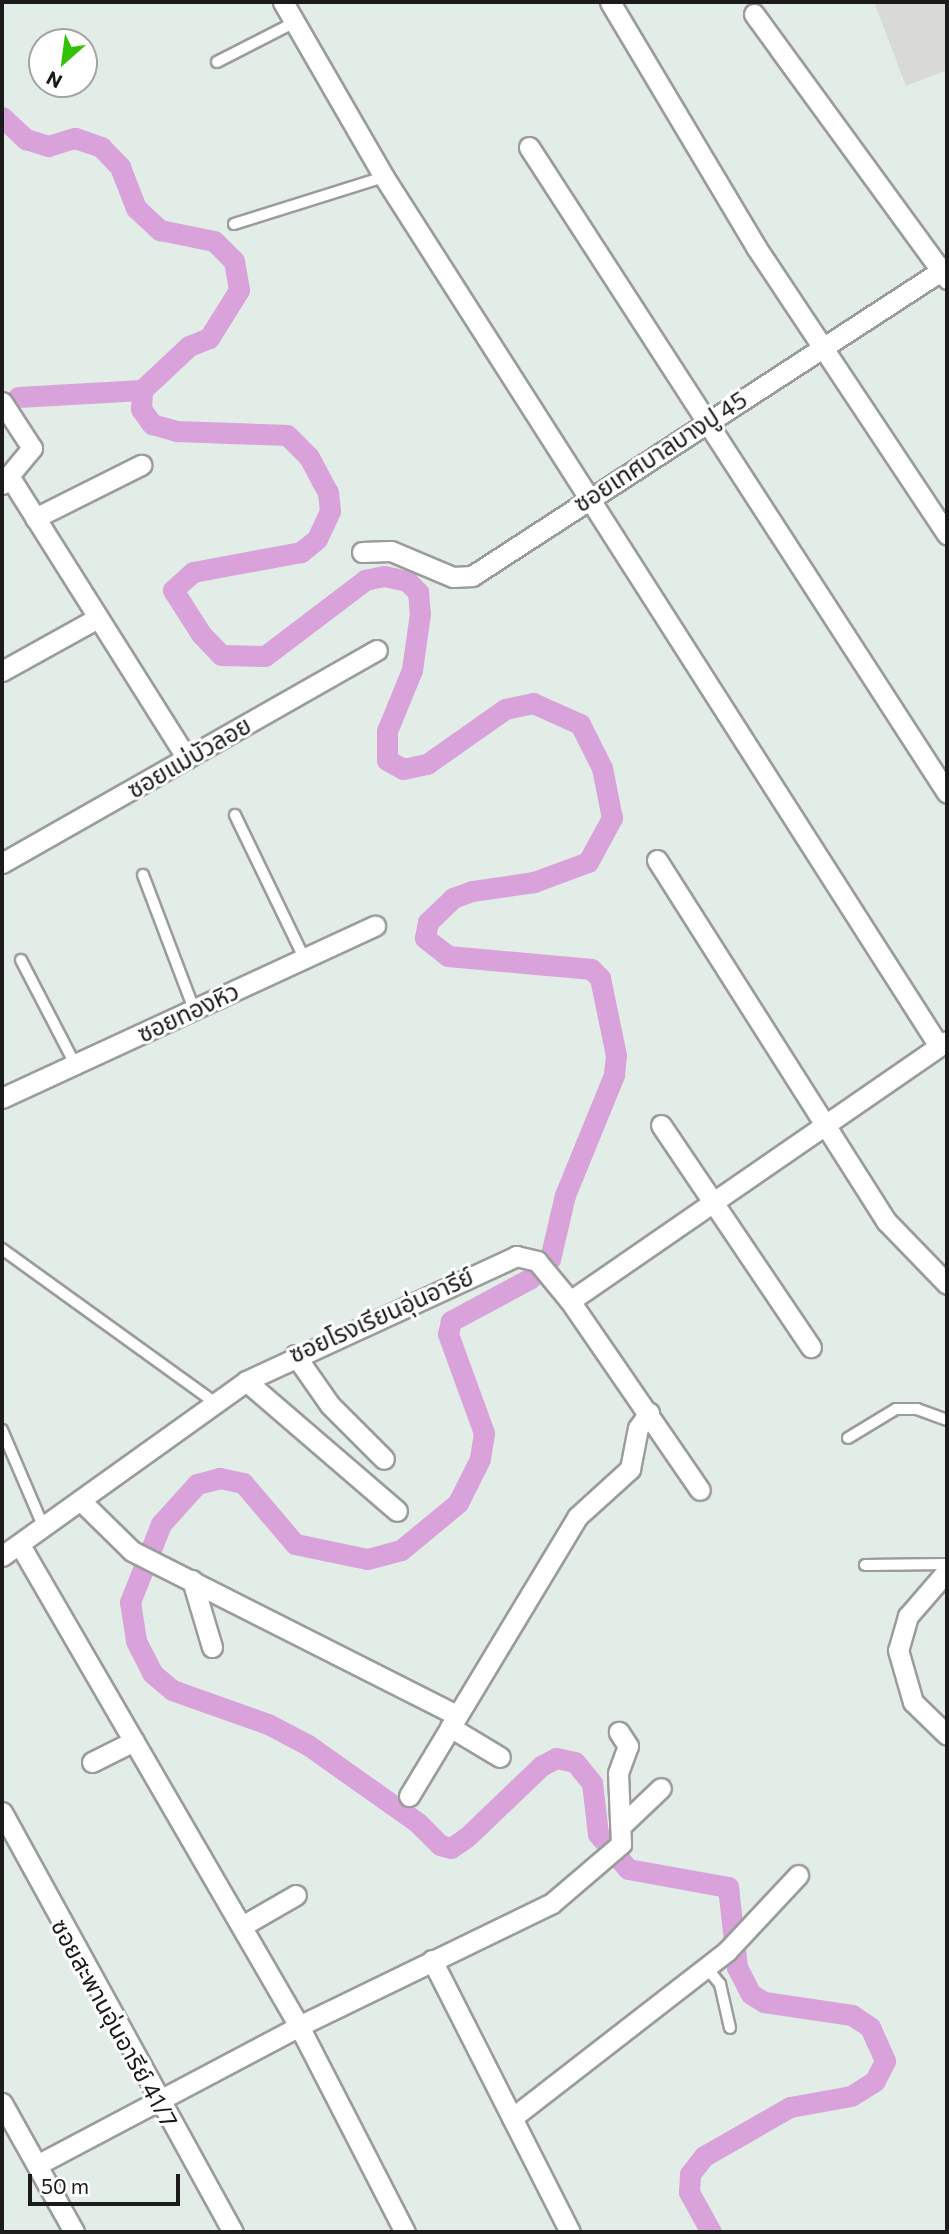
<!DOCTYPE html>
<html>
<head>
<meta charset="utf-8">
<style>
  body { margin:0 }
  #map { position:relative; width:949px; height:2234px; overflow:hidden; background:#e1ede6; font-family:Commissioner,"Noto Sans Thai",sans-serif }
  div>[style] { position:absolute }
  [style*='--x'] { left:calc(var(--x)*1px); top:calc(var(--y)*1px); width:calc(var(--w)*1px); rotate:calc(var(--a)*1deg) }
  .residential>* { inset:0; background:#d9d9d8 }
  .canal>* { height:21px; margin:-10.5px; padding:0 10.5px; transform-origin:10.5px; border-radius:10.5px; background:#d9a2da }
  .roads { filter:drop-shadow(2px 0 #9c9c9c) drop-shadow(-2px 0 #9c9c9c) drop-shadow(0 2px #9c9c9c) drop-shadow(0 -2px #9c9c9c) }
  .lane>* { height:10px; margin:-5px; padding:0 5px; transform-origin:5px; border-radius:5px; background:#fff }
  .street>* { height:19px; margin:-9.5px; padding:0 9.5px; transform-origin:9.5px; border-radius:9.5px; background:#fff }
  span { translate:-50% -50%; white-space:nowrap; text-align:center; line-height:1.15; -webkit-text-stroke:6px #fff; paint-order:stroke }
  .street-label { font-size:24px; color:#1b1b1b }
  .frame { position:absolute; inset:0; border:4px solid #1b1b1b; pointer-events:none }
  .north { position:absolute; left:28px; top:28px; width:70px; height:70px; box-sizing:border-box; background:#fff; border:2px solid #a4a4a4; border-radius:50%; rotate:208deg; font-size:19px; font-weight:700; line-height:28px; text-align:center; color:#1b1b1b }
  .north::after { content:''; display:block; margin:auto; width:24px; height:32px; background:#32c205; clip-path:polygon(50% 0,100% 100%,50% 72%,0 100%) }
  .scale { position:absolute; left:28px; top:2174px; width:152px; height:32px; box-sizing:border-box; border:4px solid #1b1b1b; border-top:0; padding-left:9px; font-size:21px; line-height:24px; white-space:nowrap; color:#1b1b1b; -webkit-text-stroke:5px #fff; paint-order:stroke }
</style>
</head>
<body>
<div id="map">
  <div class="residential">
    <div style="clip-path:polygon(874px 2px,947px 2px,947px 70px,906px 86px)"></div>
  </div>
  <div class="canal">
    <div style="--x:2;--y:117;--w:33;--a:43"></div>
    <div style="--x:26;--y:139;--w:23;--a:18"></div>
    <div style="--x:48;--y:146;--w:28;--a:-17"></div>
    <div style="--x:75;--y:138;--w:28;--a:19"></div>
    <div style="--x:101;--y:147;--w:28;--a:46"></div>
    <div style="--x:120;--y:167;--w:44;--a:68.7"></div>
    <div style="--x:136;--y:208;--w:33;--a:43"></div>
    <div style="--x:160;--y:230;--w:55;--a:11.5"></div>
    <div style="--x:214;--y:241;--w:28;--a:45"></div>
    <div style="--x:234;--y:261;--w:29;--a:80"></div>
    <div style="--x:239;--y:290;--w:57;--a:122"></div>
    <div style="--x:209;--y:338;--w:22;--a:158"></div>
    <div style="--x:189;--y:346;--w:64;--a:136.9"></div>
    <div style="--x:142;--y:390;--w:19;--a:93"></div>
    <div style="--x:141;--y:409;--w:19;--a:54"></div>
    <div style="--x:152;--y:424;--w:26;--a:16"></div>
    <div style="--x:177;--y:431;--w:110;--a:2.1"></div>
    <div style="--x:287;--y:435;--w:31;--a:45"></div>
    <div style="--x:309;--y:457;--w:40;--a:62"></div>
    <div style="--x:328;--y:492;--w:19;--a:84"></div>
    <div style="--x:330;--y:511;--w:31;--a:115"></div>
    <div style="--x:317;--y:539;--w:21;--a:141"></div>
    <div style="--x:301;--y:552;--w:110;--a:169.5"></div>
    <div style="--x:193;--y:572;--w:27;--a:138"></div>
    <div style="--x:173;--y:590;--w:52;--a:57.5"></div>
    <div style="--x:201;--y:634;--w:29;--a:46"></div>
    <div style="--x:221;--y:655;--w:44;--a:1.3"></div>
    <div style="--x:265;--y:656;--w:126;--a:-37.2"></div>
    <div style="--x:365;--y:580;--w:19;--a:-12"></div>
    <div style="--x:384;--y:576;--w:24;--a:12"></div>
    <div style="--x:407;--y:581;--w:16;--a:45"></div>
    <div style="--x:418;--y:592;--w:21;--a:85"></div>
    <div style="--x:420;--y:613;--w:58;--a:98"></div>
    <div style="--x:412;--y:670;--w:66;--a:112.3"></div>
    <div style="--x:387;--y:731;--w:29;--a:90"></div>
    <div style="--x:387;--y:760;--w:18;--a:29"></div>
    <div style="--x:403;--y:769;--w:25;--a:-12"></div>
    <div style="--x:427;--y:764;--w:95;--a:-35.2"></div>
    <div style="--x:505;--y:709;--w:29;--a:-12"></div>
    <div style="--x:533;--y:703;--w:51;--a:24.1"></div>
    <div style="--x:580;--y:724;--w:49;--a:63.4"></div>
    <div style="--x:602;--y:768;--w:51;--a:78.7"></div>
    <div style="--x:612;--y:818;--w:50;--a:118.6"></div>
    <div style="--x:588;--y:862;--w:58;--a:159.7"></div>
    <div style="--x:534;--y:882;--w:63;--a:171.7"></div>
    <div style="--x:472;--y:891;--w:20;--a:160"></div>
    <div style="--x:453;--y:898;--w:35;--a:136"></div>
    <div style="--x:428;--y:922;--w:16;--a:101"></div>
    <div style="--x:425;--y:938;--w:29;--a:38"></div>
    <div style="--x:448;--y:956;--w:144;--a:5.2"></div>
    <div style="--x:591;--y:969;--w:13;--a:45"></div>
    <div style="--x:600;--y:978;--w:79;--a:78.3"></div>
    <div style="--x:616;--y:1055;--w:20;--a:96"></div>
    <div style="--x:614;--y:1075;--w:130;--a:112.2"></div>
    <div style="--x:565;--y:1195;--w:66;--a:103.2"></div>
    <div style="--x:550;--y:1259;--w:29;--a:136"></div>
    <div style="--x:529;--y:1279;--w:89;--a:151.7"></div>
    <div style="--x:451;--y:1321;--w:13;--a:103"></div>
    <div style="--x:448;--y:1334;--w:105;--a:70"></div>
    <div style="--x:484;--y:1433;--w:26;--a:99"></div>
    <div style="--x:480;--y:1459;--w:49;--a:116.6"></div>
    <div style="--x:458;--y:1503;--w:74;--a:140.5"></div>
    <div style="--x:401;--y:1550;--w:35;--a:165"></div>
    <div style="--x:367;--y:1559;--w:74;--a:-168.2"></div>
    <div style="--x:295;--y:1544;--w:80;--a:-130.4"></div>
    <div style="--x:243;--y:1483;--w:24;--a:-168"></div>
    <div style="--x:220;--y:1478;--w:24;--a:165"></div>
    <div style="--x:197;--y:1484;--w:54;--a:132"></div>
    <div style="--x:161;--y:1524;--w:84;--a:111.7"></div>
    <div style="--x:130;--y:1602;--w:39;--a:81"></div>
    <div style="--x:136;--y:1641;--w:36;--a:63"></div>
    <div style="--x:152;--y:1673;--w:26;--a:40"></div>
    <div style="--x:172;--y:1690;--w:102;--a:19.5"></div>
    <div style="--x:268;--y:1724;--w:45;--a:27.7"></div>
    <div style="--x:308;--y:1745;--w:135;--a:35.3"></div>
    <div style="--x:418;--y:1823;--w:31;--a:45"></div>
    <div style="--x:440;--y:1845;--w:11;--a:15"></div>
    <div style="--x:451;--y:1848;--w:19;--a:-35"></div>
    <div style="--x:467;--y:1837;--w:103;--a:-43.8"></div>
    <div style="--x:541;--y:1766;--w:17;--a:-28"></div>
    <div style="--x:556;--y:1758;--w:19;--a:12"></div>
    <div style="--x:575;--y:1762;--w:27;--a:51"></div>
    <div style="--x:592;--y:1783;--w:51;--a:83.3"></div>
    <div style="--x:598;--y:1834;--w:46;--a:49.4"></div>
    <div style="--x:628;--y:1869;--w:102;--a:10.2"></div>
    <div style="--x:728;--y:1887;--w:81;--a:83.6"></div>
    <div style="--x:737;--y:1967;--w:30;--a:63"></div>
    <div style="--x:751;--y:1994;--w:15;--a:32"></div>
    <div style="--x:764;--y:2002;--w:89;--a:8.4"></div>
    <div style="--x:852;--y:2015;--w:22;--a:34"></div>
    <div style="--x:870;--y:2027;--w:37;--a:66"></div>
    <div style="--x:885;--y:2061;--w:22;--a:117"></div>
    <div style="--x:875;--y:2081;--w:28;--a:148"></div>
    <div style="--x:851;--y:2096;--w:62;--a:169.8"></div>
    <div style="--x:790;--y:2107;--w:99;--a:150.3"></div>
    <div style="--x:704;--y:2156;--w:23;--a:128"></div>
    <div style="--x:690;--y:2174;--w:18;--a:93"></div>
    <div style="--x:689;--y:2192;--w:46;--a:61.2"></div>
    <div style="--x:18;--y:397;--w:124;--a:-3.2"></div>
  </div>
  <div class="roads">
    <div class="lane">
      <div style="--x:217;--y:62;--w:88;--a:-27.1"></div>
      <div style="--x:234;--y:224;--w:157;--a:-17.4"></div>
      <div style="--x:235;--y:815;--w:159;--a:64.2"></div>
      <div style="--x:143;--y:875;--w:143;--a:69.2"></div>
      <div style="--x:21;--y:960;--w:117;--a:62.6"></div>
      <div style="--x:2;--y:1249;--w:261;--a:35.8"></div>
      <div style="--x:2;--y:1430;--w:107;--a:66.8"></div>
      <div style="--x:848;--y:1438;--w:56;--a:-31.1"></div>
      <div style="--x:896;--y:1409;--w:21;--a:0"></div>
      <div style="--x:917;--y:1409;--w:32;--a:20"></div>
      <div style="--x:865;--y:1565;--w:82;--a:-0.7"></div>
      <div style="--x:707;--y:1968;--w:21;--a:51"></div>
      <div style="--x:720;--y:1984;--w:45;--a:77.2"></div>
    </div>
    <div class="street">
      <div style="--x:283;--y:2;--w:202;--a:60"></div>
      <div style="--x:384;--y:177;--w:1028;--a:57.44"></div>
      <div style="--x:610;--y:2;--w:285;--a:59.2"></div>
      <div style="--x:756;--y:247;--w:345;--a:56.4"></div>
      <div style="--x:754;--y:14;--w:328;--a:53.9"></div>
      <div style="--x:529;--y:147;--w:769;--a:57.09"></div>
      <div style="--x:2;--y:402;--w:55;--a:56.9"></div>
      <div style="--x:32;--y:448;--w:47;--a:129.8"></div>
      <div style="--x:11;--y:479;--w:330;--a:57.8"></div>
      <div style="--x:35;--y:518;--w:119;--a:-26.6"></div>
      <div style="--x:362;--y:552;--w:29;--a:-2"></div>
      <div style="--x:391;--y:551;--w:67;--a:22.8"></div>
      <div style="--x:453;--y:577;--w:19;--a:-3"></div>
      <div style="--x:472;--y:576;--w:567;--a:-33.05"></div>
      <div style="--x:2;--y:671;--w:107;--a:-29"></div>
      <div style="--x:657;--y:860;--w:429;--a:57.6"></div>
      <div style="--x:887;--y:1222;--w:86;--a:45.9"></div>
      <div style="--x:2;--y:863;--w:431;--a:-29.6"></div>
      <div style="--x:2;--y:1098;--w:411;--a:-24.8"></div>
      <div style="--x:661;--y:1125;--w:268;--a:56"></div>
      <div style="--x:570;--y:1301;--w:458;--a:-34.6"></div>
      <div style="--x:295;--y:1355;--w:61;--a:55"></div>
      <div style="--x:330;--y:1405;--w:76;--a:45"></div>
      <div style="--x:246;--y:1381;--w:199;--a:40.7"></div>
      <div style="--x:81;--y:1501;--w:71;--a:44.4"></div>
      <div style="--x:132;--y:1551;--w:364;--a:26.8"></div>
      <div style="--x:20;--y:1545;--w:556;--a:59.88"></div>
      <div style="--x:299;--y:2026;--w:232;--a:62.8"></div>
      <div style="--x:2;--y:1556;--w:300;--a:-35.6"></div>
      <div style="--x:246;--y:1381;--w:298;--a:-24.8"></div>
      <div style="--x:516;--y:1256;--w:22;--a:13"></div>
      <div style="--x:537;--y:1261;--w:52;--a:50.5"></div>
      <div style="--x:570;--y:1301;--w:229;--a:55.5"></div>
      <div style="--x:947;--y:1571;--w:60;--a:130.9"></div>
      <div style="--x:908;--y:1616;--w:35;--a:106"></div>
      <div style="--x:898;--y:1650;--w:54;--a:73.9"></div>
      <div style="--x:913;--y:1702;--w:47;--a:44.1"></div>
      <div style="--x:192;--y:1580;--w:70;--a:73.4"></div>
      <div style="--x:450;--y:1727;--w:58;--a:31"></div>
      <div style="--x:92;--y:1762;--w:47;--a:-26.6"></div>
      <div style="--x:409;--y:1796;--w:326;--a:-58.9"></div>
      <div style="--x:577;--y:1517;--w:72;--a:-42.2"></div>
      <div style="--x:630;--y:1469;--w:42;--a:-79"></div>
      <div style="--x:638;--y:1428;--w:19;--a:-54"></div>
      <div style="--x:2;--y:1812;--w:479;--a:61.2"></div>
      <div style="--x:623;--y:1824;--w:52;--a:-43.5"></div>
      <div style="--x:242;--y:1926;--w:62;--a:-29.9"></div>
      <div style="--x:432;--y:1960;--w:305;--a:63.1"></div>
      <div style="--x:2;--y:2103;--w:148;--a:60.8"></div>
      <div style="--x:512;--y:2118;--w:272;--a:-37.8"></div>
      <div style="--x:727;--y:1951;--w:104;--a:-46.9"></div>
      <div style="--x:37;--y:2165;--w:297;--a:-27.9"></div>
      <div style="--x:299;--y:2026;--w:281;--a:-25.9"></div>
      <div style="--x:552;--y:1903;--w:91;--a:-40.5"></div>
      <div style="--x:621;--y:1844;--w:71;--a:-92.4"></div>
      <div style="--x:618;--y:1773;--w:29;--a:-70"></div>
      <div style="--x:628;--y:1746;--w:17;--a:-123"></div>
    </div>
  </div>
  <div class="street-label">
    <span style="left:660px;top:451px;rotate:-33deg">ซอยเทศบาลบางปู 45</span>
    <span style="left:189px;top:757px;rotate:-30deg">ซอยแม่บัวลอย</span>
    <span style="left:188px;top:1012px;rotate:-25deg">ซอยทองหิว</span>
    <span style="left:381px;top:1315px;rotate:-24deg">ซอยโรงเรียนอุ่นอารีย์</span>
    <span style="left:115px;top:2023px;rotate:61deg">ซอยสะพานอุ่นอารีย์ 41/7</span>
  </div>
  <div class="frame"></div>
  <div class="north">N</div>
  <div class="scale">50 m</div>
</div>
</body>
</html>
